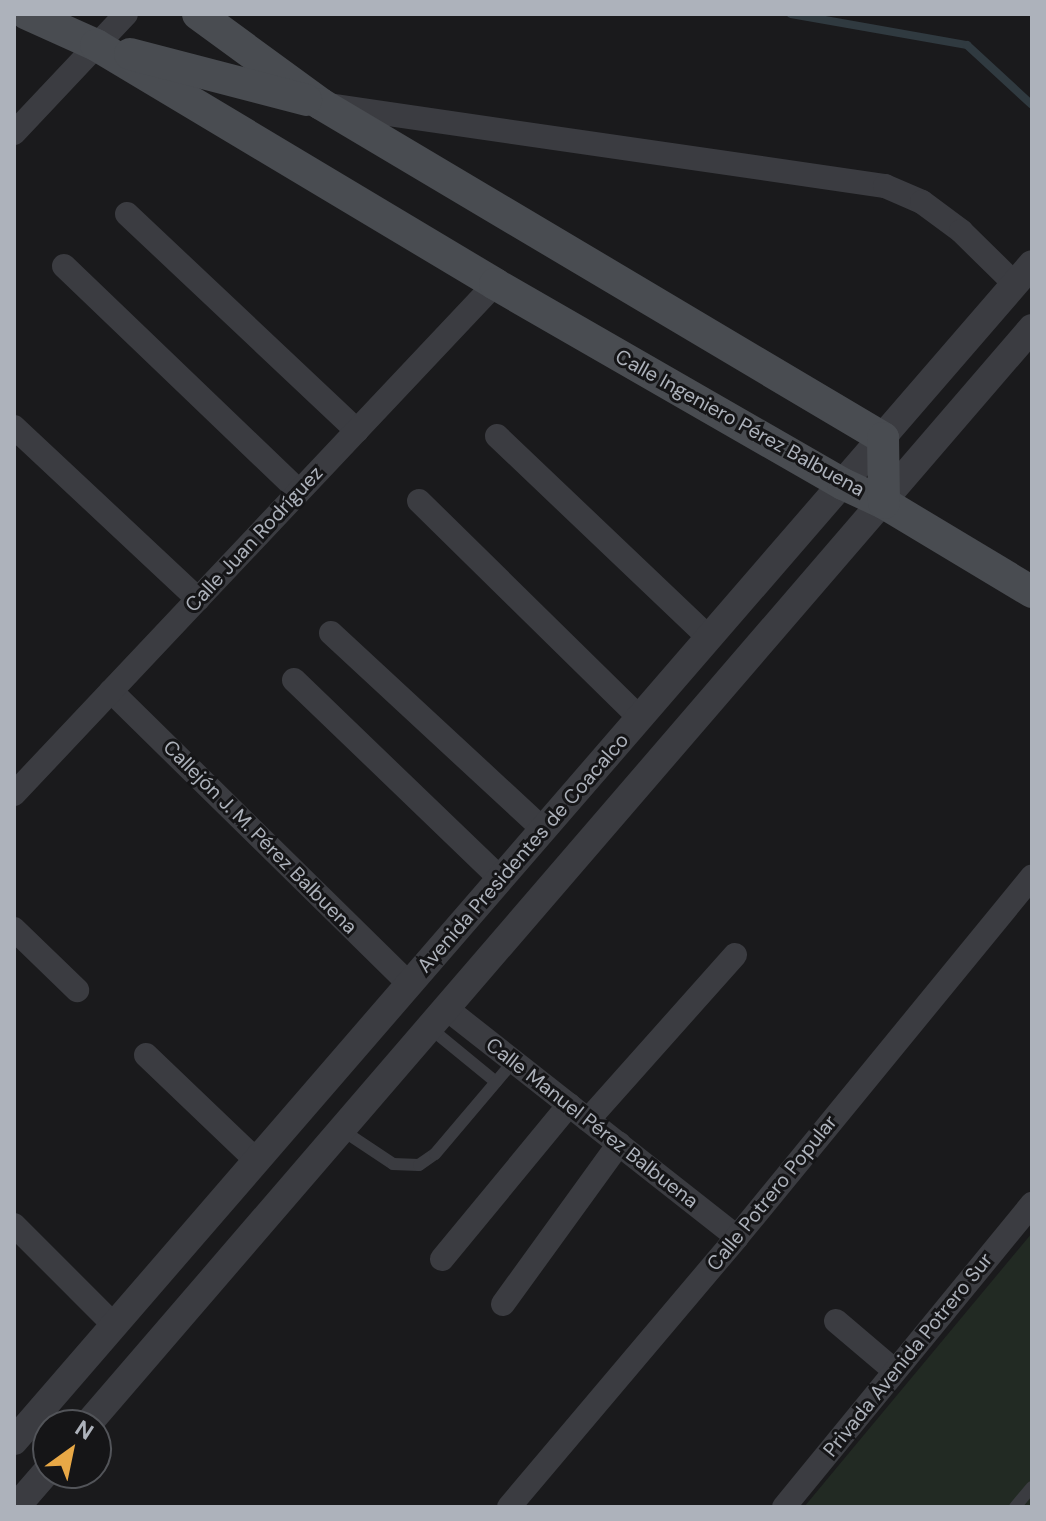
<!DOCTYPE html>
<html>
<head>
<meta charset="utf-8">
<style>
  body { margin:0 }
  #map { position:relative; width:1046px; height:1521px; overflow:hidden; background:#1a1a1c; font-family:"DM Sans",sans-serif }
  div>[style] { position:absolute }
  [style*='--x'] { left:calc(var(--x)*1px); top:calc(var(--y)*1px); width:calc(var(--w)*1px); rotate:calc(var(--a)*1deg) }
  .green>* { inset:0; background:#222a23 }
  .stream>* { height:8px; margin:-4px; padding:0 4px; transform-origin:4px; border-radius:4px; background:#303a40 }
  .service>* { height:12px; margin:-6px; padding:0 6px; transform-origin:6px; border-radius:6px; background:#3b3c41 }
  .minor>* { height:24px; margin:-12px; padding:0 12px; transform-origin:12px; border-radius:12px; background:#3b3c41 }
  .tertiary>* { height:28px; margin:-14px; padding:0 14px; transform-origin:14px; border-radius:14px; background:#3b3c41 }
  .secondary>* { height:32px; margin:-16px; padding:0 16px; transform-origin:16px; border-radius:16px; background:#494c51 }
  span { translate:-50% -50%; white-space:nowrap; text-align:center; line-height:1.15; -webkit-text-stroke:6px #151517; paint-order:stroke }
  .street-label { font-size:20px; color:#adb2bb }
  .frame { position:absolute; inset:0; border:16px solid #adb2bb; pointer-events:none }
  .north { position:absolute; left:32px; top:1409px; width:80px; height:80px; box-sizing:border-box; background:#151517; border:2px solid #525459; border-radius:50%; rotate:33deg; font-size:22px; font-weight:700; line-height:32px; text-align:center; color:#adb2bb }
  .north::after { content:''; display:block; margin:auto; width:28px; height:36px; background:#e8a846; clip-path:polygon(50% 0,100% 100%,50% 72%,0 100%) }
</style>
</head>
<body>
<div id="map">
  <div class="green">
    <div style="clip-path:polygon(1032px 1233px,1032px 1507px,804px 1507px)"></div>
  </div>
  <div class="stream">
    <div style="--x:791;--y:14;--w:179;--a:10"></div>
    <div style="--x:967;--y:45;--w:88;--a:42.7"></div>
  </div>
  <div class="service">
    <div style="--x:430;--y:1028;--w:85;--a:39.3"></div>
    <div style="--x:342;--y:1130;--w:61;--a:33.7"></div>
    <div style="--x:393;--y:1164;--w:26;--a:2"></div>
    <div style="--x:419;--y:1165;--w:19;--a:-35"></div>
    <div style="--x:435;--y:1154;--w:122;--a:-49.7"></div>
    <div style="--x:1015;--y:1507;--w:26;--a:-50"></div>
  </div>
  <div class="minor">
    <div style="--x:334;--y:106;--w:557;--a:8.26"></div>
    <div style="--x:885;--y:186;--w:40;--a:23.4"></div>
    <div style="--x:922;--y:202;--w:49;--a:36.6"></div>
    <div style="--x:961;--y:231;--w:76;--a:44.5"></div>
    <div style="--x:14;--y:133;--w:163;--a:-46.7"></div>
    <div style="--x:127;--y:214;--w:316;--a:43.3"></div>
    <div style="--x:64;--y:266;--w:325;--a:43.8"></div>
    <div style="--x:14;--y:427;--w:252;--a:43.1"></div>
    <div style="--x:497;--y:436;--w:293;--a:43.6"></div>
    <div style="--x:419;--y:501;--w:310;--a:44.5"></div>
    <div style="--x:331;--y:633;--w:290;--a:42.8"></div>
    <div style="--x:294;--y:680;--w:287;--a:43.9"></div>
    <div style="--x:111;--y:691;--w:418;--a:44.5"></div>
    <div style="--x:14;--y:794;--w:701;--a:-46.68"></div>
    <div style="--x:14;--y:929;--w:88;--a:44.1"></div>
    <div style="--x:447;--y:1009;--w:369;--a:38.2"></div>
    <div style="--x:146;--y:1055;--w:153;--a:43.7"></div>
    <div style="--x:588;--y:1120;--w:221;--a:-48.3"></div>
    <div style="--x:14;--y:1225;--w:141;--a:45"></div>
    <div style="--x:442;--y:1259;--w:200;--a:-50.5"></div>
    <div style="--x:503;--y:1304;--w:198;--a:-54.1"></div>
    <div style="--x:836;--y:1321;--w:77;--a:40.3"></div>
    <div style="--x:509;--y:1507;--w:353;--a:-49.8"></div>
    <div style="--x:737;--y:1237;--w:466;--a:-50.7"></div>
    <div style="--x:784;--y:1507;--w:392;--a:-50.7"></div>
  </div>
  <div class="tertiary">
    <div style="--x:87;--y:1425;--w:1448;--a:-49.26"></div>
    <div style="--x:14;--y:1441;--w:1556;--a:-49.14"></div>
    <div style="--x:16;--y:1507;--w:49;--a:-49.1"></div>
  </div>
  <div class="secondary">
    <div style="--x:27;--y:14;--w:76;--a:24.2"></div>
    <div style="--x:96;--y:45;--w:465;--a:30.9"></div>
    <div style="--x:495;--y:284;--w:401;--a:29.9"></div>
    <div style="--x:843;--y:484;--w:45;--a:24.9"></div>
    <div style="--x:884;--y:503;--w:173;--a:31"></div>
    <div style="--x:198;--y:14;--w:152;--a:36.2"></div>
    <div style="--x:321;--y:104;--w:654;--a:30.72"></div>
    <div style="--x:883;--y:438;--w:65;--a:89.1"></div>
    <div style="--x:130;--y:54;--w:182;--a:14.6"></div>
  </div>
  <div class="street-label">
    <span style="left:740px;top:423px;rotate:29deg">Calle Ingeniero Pérez Balbuena</span>
    <span style="left:254px;top:539px;rotate:-47deg">Calle Juan Rodríguez</span>
    <span style="left:260px;top:837px;rotate:45deg">Callejón J. M. Pérez Balbuena</span>
    <span style="left:523px;top:853px;rotate:-49deg">Avenida Presidentes de Coacalco</span>
    <span style="left:592px;top:1123px;rotate:38deg">Calle Manuel Pérez Balbuena</span>
    <span style="left:772px;top:1193px;rotate:-51deg">Calle Potrero Popular</span>
    <span style="left:908px;top:1355px;rotate:-51deg">Privada Avenida Potrero Sur</span>
  </div>
  <div class="frame"></div>
  <div class="north">N</div>
</div>
</body>
</html>
